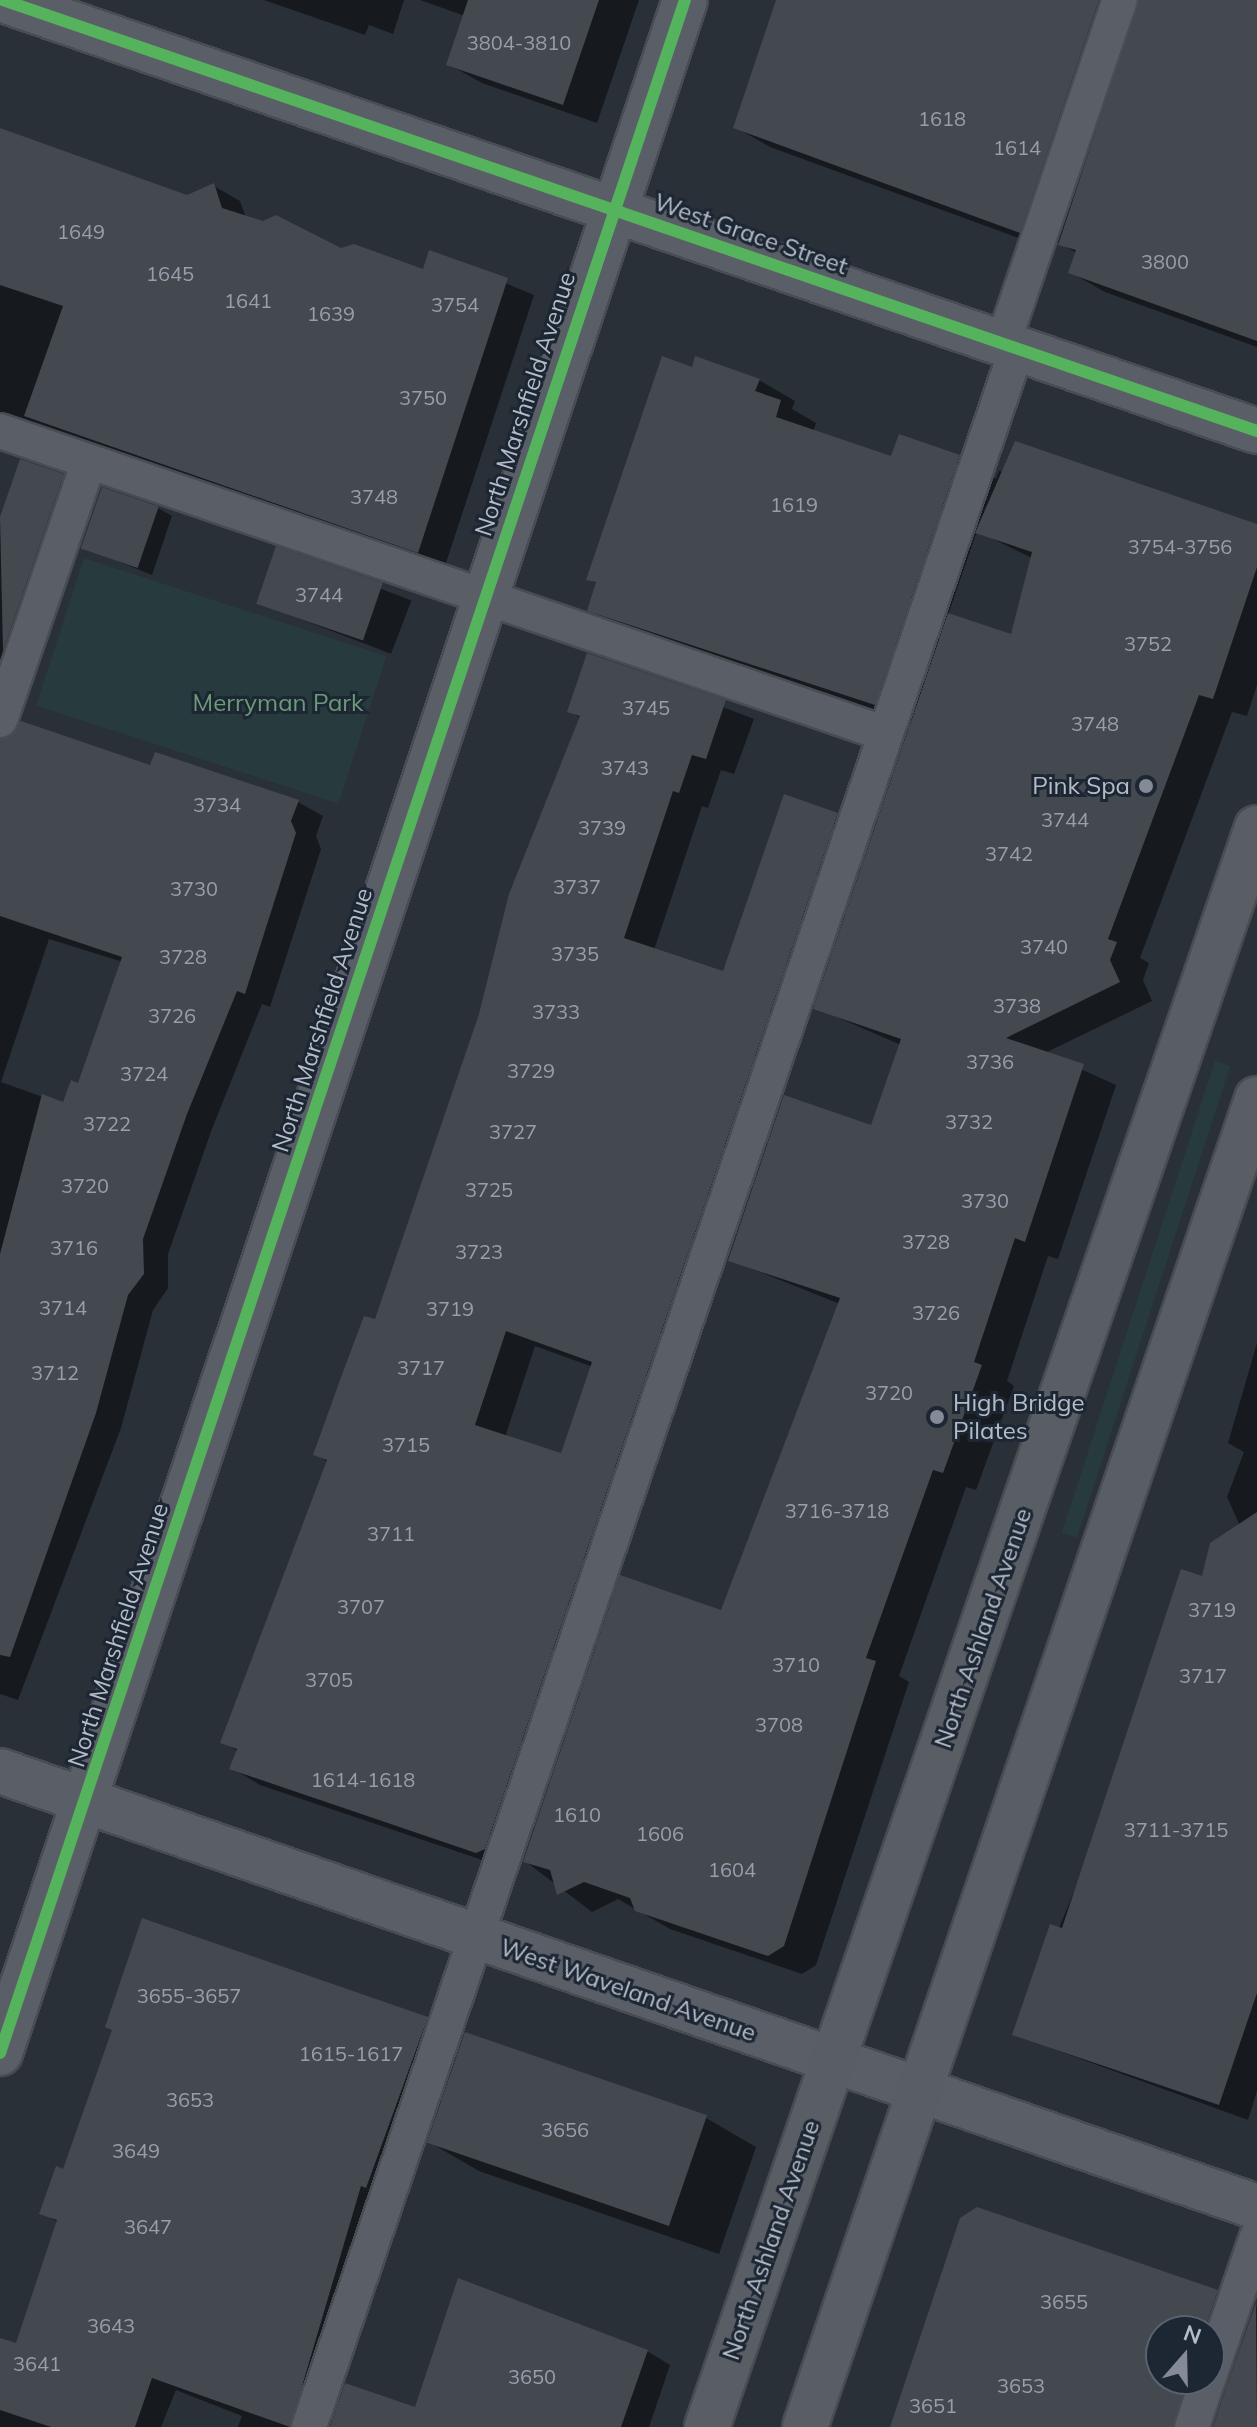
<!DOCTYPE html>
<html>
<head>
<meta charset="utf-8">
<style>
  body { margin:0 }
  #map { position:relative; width:1257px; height:2427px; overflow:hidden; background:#2a3038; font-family:Mulish,sans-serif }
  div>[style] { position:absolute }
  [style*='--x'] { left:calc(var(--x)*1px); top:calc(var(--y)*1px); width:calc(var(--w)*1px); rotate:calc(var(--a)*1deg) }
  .green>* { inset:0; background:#273a3e; transform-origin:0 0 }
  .shadow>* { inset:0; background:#0007; transform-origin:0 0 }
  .building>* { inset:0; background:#444950; transform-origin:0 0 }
  .roads { filter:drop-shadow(2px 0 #484c53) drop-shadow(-2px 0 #484c53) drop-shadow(0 2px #484c53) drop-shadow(0 -2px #484c53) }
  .service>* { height:34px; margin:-17px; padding:0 17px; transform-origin:17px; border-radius:17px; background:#5a5e66 }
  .minor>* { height:44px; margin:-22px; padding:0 22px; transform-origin:22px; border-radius:22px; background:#5a5e66 }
  .secondary>* { height:44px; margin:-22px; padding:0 22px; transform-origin:22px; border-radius:22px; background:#595d64 }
  .cycleway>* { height:12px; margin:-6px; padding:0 6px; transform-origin:6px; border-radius:6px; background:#56b35d }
  .dots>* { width:22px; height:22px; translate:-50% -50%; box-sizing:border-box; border:4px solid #1d2633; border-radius:50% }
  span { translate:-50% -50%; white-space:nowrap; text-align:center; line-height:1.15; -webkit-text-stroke:6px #1d2633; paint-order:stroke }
  .number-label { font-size:20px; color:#989fab }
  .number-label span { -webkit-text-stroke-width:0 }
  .street-label { font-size:24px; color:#b4bcc9 }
  .park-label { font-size:24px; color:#6b9a76 }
  .poi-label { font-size:24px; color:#b4bcc9 }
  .right { translate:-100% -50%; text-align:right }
  .left { translate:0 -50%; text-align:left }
  .north { position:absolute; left:1145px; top:2315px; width:80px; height:80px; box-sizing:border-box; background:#1d2633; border:2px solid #59626f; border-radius:50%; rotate:20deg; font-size:22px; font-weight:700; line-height:32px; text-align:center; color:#b4bcc9 }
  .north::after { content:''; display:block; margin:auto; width:28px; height:36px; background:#848b96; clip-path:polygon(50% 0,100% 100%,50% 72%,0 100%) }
</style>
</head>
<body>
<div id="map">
  <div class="green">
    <div style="left:84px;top:558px;width:318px;height:155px;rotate:18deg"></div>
    <div style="left:1215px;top:1061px;width:16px;height:496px;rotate:18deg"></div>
  </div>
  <div class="shadow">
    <div style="clip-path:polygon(264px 0,404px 0,393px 34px,369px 25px,365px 35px)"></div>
    <div style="clip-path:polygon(420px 0,639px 0,597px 123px,482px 83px,448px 64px,465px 16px)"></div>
    <div style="clip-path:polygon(778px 0,1257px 0,1257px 347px,1105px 292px,1070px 272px,1077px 253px,1057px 242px,1054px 251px,770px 147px,735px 127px)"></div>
    <div style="clip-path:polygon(0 132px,187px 197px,214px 186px,240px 201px,246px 218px,341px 250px,424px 271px,431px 252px,534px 295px,445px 566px,0 413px)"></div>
    <div style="clip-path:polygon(evenodd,693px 369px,759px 380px,795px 401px,792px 409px,816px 423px,813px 432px,893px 458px,959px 457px,996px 479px,999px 471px,1257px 526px,1257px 685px,1247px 716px,1232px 712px,1140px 958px,1149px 963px,1143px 980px,1152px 1001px,1045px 1053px,1116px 1085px,1058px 1259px,1048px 1256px,1007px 1381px,1014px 1386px,976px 1490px,966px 1487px,899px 1676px,909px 1682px,816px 1965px,802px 1974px,670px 1929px,618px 1899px,592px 1912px,525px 1861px,722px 1612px,840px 1304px,730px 1260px,872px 1127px,901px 1045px,816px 1008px,912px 725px,625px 630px,589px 610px,598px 584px,589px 579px,693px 369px,977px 531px,1032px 558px,1013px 637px,948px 615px,977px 531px)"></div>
    <div style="clip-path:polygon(evenodd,21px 462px,88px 490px,6px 729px,298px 802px,323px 816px,316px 836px,321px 849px,270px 1007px,262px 1004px,212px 1129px,168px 1254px,168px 1288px,153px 1310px,121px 1428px,18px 1700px,0 1694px,0 523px,21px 462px,49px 939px,123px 962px,80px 1085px,65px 1105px,1px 1082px,49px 939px)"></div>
    <div style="clip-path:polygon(158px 508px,172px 516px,152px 575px,83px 547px)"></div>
    <div style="left:277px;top:549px;width:144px;height:57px;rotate:21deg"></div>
    <div style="clip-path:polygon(evenodd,589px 656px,754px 719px,734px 774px,721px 770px,708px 808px,702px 806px,654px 950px,724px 973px,837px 814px,866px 831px,506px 1868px,260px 1785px,232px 1768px,238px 1751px,222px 1742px,328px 1462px,315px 1454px,376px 1322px,581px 718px,569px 711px,589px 656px,535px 1346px,593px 1367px,563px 1455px,505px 1437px,535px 1346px)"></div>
    <div style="clip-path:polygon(1257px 1343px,1257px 2091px,1248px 2120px,1015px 2035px,1203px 1578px,1240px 1526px,1227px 1497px,1244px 1452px,1228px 1443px)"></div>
    <div style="clip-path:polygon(427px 2019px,450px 2032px,316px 2427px,238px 2427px,242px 2416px,176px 2390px,161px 2427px,0 2427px,0 2340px,17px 2345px,58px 2222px,42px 2213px,64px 2172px)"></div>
    <div style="clip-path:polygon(706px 2118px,756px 2147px,719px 2254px,479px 2171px,429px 2142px)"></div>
    <div style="clip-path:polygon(evenodd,1217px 2292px,1243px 2307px,1202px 2427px,892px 2427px,1217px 2292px,1161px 2331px,1209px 2331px,1209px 2379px,1161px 2379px,1161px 2331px)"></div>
    <div style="clip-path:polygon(1257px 2305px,1257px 2427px,1215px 2427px)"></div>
    <div style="clip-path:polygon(647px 2351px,670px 2365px,649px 2427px,330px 2427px)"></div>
  </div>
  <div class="building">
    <div style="clip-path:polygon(468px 0,599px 0,563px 105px,446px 65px)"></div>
    <div style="clip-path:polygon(776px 0,1099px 0,1020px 233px,733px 128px)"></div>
    <div style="clip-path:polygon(1139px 0,1257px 0,1257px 341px,1068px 273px,1076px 250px,1058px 245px)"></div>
    <div style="clip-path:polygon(0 128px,187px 195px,214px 183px,222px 208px,263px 221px,276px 215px,341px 248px,354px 244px,423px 269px,429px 250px,508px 278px,418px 553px,24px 416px,63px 306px,0 285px)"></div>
    <div style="clip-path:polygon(662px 356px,692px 367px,695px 356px,760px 379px,755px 391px,781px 400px,776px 417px,891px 456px,899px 434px,960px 455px,875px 705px,587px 611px,596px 582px,586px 580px)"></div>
    <div style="clip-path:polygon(1015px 441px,1257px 524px,1257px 567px,1213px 699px,1199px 695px,1108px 939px,1117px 942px,1110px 960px,1120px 982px,1006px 1038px,1084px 1064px,1025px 1242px,1015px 1238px,974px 1362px,982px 1365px,943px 1473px,933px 1470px,866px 1658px,876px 1661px,784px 1946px,768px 1956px,635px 1911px,630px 1898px,584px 1882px,557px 1895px,550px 1870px,523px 1862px,620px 1575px,721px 1610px,840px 1298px,728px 1261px,784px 1095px,871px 1125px,901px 1039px,813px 1009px,948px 613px,1011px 634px,1032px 552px,975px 533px)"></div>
    <div style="clip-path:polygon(20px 459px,64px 474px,3px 651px,0 517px)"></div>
    <div style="left:102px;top:487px;width:60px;height:65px;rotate:19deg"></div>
    <div style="left:276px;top:546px;width:113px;height:61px;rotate:19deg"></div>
    <div style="clip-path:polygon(evenodd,587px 653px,726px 700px,706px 759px,692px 755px,679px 793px,673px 791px,624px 938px,723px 971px,784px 794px,838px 813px,485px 1849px,476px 1853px,229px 1769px,237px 1749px,220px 1743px,327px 1460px,313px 1455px,340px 1380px,364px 1316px,375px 1319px,479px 1014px,509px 894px,580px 716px,567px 712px,587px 653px,506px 1331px,592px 1362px,561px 1453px,475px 1425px,506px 1331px)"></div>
    <div style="clip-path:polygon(21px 721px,150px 765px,155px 752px,299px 800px,291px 821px,296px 833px,245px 994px,237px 991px,187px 1114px,143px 1239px,144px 1274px,128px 1295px,96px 1413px,10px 1657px,0 1655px,0 1254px,42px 1094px,63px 1102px,71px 1080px,78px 1083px,122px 957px,0 916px,0 739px)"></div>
    <div style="clip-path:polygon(1257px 1512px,1257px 1993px,1219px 2105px,1012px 2035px,1050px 1924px,1062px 1928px,1181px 1569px,1202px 1576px,1210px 1543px)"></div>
    <div style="clip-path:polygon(142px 1918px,428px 2017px,366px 2188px,361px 2186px,290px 2427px,152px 2378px,135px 2427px,51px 2427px,0 2410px,0 2338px,16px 2343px,57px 2220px,39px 2214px,56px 2166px,63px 2169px,112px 2030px,105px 2027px)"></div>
    <div style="left:465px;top:2032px;width:256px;height:117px;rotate:19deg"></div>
    <div style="clip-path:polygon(977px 2207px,1218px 2290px,1204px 2331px,1161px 2331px,1161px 2379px,1187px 2379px,1173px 2427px,890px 2427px,960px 2218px)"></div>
    <div style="clip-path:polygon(458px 2278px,648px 2350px,621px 2427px,330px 2427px,345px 2383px,415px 2407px)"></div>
    <div style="clip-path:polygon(1256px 2303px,1257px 2427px,1213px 2427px,1227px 2385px)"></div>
  </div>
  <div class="roads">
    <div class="service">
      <div style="--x:1003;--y:343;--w:362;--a:-71.2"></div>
      <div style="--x:0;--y:431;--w:933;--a:18.88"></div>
      <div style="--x:0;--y:720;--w:273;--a:-71"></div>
      <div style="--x:1209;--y:2377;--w:148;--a:-71.1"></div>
      <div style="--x:309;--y:2427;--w:2195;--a:-71.19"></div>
      <div style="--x:1192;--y:2427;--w:51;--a:-71.6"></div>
    </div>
    <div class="minor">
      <div style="--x:3;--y:0;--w:1326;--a:18.97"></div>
      <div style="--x:0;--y:1771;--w:1330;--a:19.13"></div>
      <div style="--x:0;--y:2053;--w:2164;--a:-71.55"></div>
    </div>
    <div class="secondary">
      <div style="--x:707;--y:2427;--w:1691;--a:-71.02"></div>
      <div style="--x:805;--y:2427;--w:1403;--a:-71.2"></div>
    </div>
  </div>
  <div class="cycleway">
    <div style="--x:3;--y:0;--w:1326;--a:18.97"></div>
    <div style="--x:0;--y:2053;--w:2164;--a:-71.55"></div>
  </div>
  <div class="dots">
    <div style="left:1146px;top:786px;background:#848b96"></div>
    <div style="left:937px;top:1417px;background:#848b96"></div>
  </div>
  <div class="number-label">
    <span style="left:519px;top:42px">3804-3810</span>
    <span style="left:942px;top:118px">1618</span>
    <span style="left:1017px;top:147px">1614</span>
    <span style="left:81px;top:231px">1649</span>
    <span style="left:1165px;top:261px">3800</span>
    <span style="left:170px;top:273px">1645</span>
    <span style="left:248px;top:300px">1641</span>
    <span style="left:455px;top:304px">3754</span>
    <span style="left:331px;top:313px">1639</span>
    <span style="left:423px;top:397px">3750</span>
    <span style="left:374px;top:496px">3748</span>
    <span style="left:794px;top:504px">1619</span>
    <span style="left:1180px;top:546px">3754-3756</span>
    <span style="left:319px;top:594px">3744</span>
    <span style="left:1148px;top:643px">3752</span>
    <span style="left:646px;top:707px">3745</span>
    <span style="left:1095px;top:723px">3748</span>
    <span style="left:625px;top:767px">3743</span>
    <span style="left:217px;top:804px">3734</span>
    <span style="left:1065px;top:819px">3744</span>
    <span style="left:602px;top:827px">3739</span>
    <span style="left:1009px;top:853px">3742</span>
    <span style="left:577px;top:886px">3737</span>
    <span style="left:194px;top:888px">3730</span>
    <span style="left:1044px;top:946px">3740</span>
    <span style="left:575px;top:953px">3735</span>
    <span style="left:183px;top:956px">3728</span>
    <span style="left:1017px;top:1005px">3738</span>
    <span style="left:556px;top:1011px">3733</span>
    <span style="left:172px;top:1015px">3726</span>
    <span style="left:990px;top:1061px">3736</span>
    <span style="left:531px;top:1070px">3729</span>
    <span style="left:144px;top:1073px">3724</span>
    <span style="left:969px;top:1121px">3732</span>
    <span style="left:107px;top:1123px">3722</span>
    <span style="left:513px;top:1131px">3727</span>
    <span style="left:85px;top:1185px">3720</span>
    <span style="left:489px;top:1189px">3725</span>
    <span style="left:985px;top:1200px">3730</span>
    <span style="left:926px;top:1241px">3728</span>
    <span style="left:74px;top:1247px">3716</span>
    <span style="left:479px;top:1251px">3723</span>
    <span style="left:63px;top:1307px">3714</span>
    <span style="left:450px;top:1308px">3719</span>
    <span style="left:936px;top:1312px">3726</span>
    <span style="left:421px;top:1367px">3717</span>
    <span style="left:55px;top:1372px">3712</span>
    <span style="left:889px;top:1392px">3720</span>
    <span style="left:406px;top:1444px">3715</span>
    <span style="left:837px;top:1510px">3716-3718</span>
    <span style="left:391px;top:1533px">3711</span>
    <span style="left:361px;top:1606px">3707</span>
    <span style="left:1212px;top:1609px">3719</span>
    <span style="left:796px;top:1664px">3710</span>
    <span style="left:1203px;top:1675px">3717</span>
    <span style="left:329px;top:1679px">3705</span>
    <span style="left:779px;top:1724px">3708</span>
    <span style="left:363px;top:1779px">1614-1618</span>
    <span style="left:577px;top:1814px">1610</span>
    <span style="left:1176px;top:1829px">3711-3715</span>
    <span style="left:660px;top:1833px">1606</span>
    <span style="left:732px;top:1869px">1604</span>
    <span style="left:189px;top:1995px">3655-3657</span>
    <span style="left:351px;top:2053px">1615-1617</span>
    <span style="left:190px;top:2099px">3653</span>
    <span style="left:565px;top:2129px">3656</span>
    <span style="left:136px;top:2150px">3649</span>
    <span style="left:148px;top:2226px">3647</span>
    <span style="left:1064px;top:2301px">3655</span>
    <span style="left:111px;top:2325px">3643</span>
    <span style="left:37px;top:2363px">3641</span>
    <span style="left:532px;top:2376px">3650</span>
    <span style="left:1021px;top:2385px">3653</span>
    <span style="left:933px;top:2405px">3651</span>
  </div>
  <div class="street-label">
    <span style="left:751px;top:234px;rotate:19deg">West Grace Street</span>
    <span style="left:525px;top:404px;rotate:-72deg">North Marshfield Avenue</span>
    <span style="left:322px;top:1020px;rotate:-72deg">North Marshfield Avenue</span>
    <span style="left:983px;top:1628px;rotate:-71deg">North Ashland Avenue</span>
    <span style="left:118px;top:1635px;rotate:-72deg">North Marshfield Avenue</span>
    <span style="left:628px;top:1990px;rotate:19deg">West Waveland Avenue</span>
    <span style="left:771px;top:2240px;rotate:-71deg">North Ashland Avenue</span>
  </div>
  <div class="park-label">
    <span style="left:278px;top:703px">Merryman Park</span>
  </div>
  <div class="poi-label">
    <span class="right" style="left:1130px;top:786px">Pink Spa</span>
    <span class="left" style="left:953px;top:1417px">High Bridge<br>Pilates</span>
  </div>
  <div class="north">N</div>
</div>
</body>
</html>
